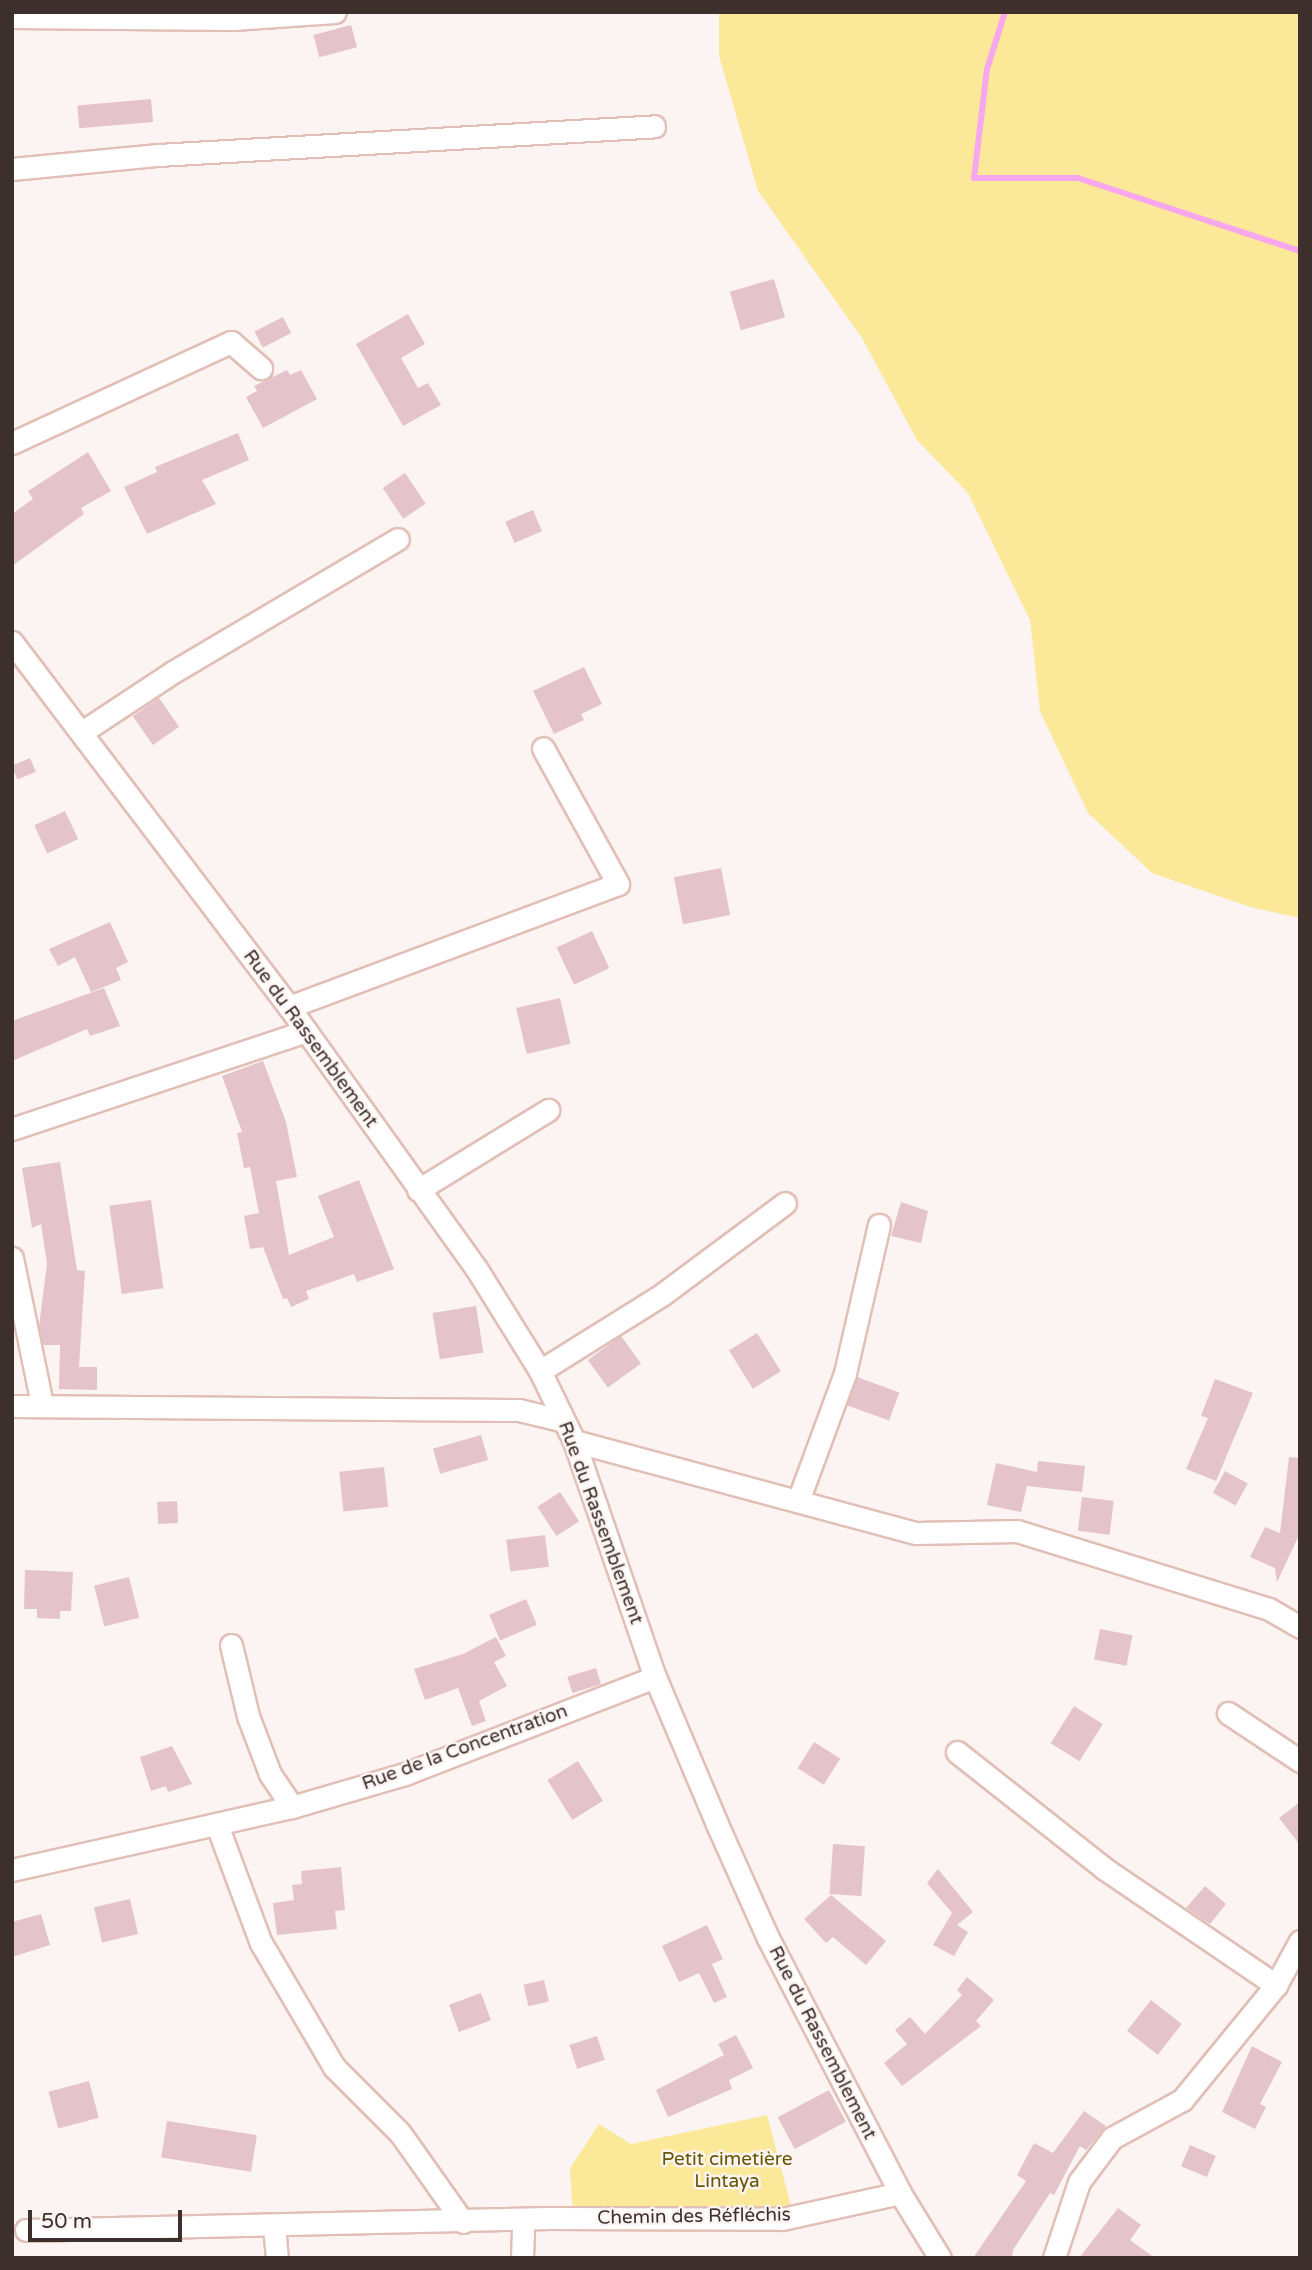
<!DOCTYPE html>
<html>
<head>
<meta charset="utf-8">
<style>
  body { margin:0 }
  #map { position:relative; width:1312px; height:2270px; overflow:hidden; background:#fbf4f2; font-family:"Varela Round",sans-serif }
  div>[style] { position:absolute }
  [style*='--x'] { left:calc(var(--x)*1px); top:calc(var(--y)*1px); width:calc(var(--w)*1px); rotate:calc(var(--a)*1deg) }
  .green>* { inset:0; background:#fbe999 }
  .stream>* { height:6px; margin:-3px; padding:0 3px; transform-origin:3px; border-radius:3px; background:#f7a7eb }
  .building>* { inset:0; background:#e5c3ca; transform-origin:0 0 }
  .roads { filter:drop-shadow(2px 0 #e1bfb7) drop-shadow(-2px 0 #e1bfb7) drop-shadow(0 2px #e1bfb7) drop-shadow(0 -2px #e1bfb7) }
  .minor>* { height:21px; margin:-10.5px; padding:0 10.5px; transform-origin:10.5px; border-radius:10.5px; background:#fff }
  span { translate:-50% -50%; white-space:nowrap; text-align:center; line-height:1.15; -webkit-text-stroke:5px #fbf4f2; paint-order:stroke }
  .street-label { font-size:19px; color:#3d302c }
  .park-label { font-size:19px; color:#665600 }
  .frame { position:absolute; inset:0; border:14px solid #3d302c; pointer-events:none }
  .scale { position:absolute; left:28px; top:2210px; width:154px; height:32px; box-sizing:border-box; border:4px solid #3d302c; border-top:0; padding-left:9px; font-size:21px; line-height:24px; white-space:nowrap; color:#3d302c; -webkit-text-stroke:5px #fbf4f2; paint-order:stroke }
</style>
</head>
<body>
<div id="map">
  <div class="green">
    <div style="clip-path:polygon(719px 12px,1300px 12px,1300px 918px,1250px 907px,1152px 873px,1088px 813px,1040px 711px,1030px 620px,968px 493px,917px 440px,862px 338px,758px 191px,719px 56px)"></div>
    <div style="clip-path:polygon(767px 2115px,794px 2217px,573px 2218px,570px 2168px,599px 2124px,631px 2144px)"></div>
  </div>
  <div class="stream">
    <div style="--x:1005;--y:12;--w:60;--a:107.5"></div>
    <div style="--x:987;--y:69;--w:110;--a:96.8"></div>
    <div style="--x:974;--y:178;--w:104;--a:0"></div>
    <div style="--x:1078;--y:178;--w:234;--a:18.2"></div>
  </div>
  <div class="building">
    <div style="left:351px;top:25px;width:23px;height:39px;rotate:75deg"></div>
    <div style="left:151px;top:99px;width:23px;height:74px;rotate:85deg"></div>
    <div style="left:774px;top:279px;width:40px;height:46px;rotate:74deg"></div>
    <div style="clip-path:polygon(408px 314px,425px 344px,401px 358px,418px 388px,428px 383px,441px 405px,403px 426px,356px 344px)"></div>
    <div style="left:283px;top:317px;width:18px;height:32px;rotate:63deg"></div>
    <div style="clip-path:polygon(287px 370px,290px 375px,301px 370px,317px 399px,263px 428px,246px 397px,257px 391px,254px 386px)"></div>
    <div style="clip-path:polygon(238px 433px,249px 460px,202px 480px,216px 504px,147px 534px,124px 487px,157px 472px,155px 467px)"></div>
    <div style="clip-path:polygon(88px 452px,111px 491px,81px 508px,84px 514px,12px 566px,12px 514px,33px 499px,28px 491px)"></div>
    <div style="left:405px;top:473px;width:37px;height:27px;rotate:56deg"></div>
    <div style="left:533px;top:510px;width:23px;height:30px;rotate:67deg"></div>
    <div style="clip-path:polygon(584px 667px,602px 704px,581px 714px,584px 720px,554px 734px,533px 691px)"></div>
    <div style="left:159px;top:698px;width:35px;height:32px;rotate:55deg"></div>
    <div style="left:30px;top:758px;width:15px;height:20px;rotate:67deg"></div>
    <div style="left:65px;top:811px;width:31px;height:34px;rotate:65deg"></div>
    <div style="left:721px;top:868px;width:48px;height:48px;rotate:79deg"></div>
    <div style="clip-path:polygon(110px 922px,128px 962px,116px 968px,121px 980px,91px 992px,75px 957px,58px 966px,49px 949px)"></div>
    <div style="left:592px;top:931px;width:41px;height:39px;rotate:65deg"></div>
    <div style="clip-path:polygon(104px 988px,120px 1026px,90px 1036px,87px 1029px,12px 1061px,12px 1021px)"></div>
    <div style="left:560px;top:998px;width:47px;height:45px;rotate:77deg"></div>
    <div style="clip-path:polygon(263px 1061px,286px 1122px,297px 1177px,276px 1181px,289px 1255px,334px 1237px,318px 1196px,359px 1180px,394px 1269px,357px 1282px,354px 1274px,306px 1291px,309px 1299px,291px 1307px,287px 1298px,283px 1299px,263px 1247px,250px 1249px,244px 1216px,259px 1213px,250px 1167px,244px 1168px,237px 1133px,242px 1132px,222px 1076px)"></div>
    <div style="clip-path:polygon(60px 1162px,77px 1270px,85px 1271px,79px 1367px,97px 1367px,97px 1390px,59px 1389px,60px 1345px,43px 1345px,39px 1326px,47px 1264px,41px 1224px,32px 1228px,22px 1168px)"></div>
    <div style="left:151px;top:1200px;width:89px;height:42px;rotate:82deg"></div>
    <div style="clip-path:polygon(901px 1202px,928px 1211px,921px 1243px,891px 1236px)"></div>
    <div style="left:476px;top:1306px;width:47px;height:44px;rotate:81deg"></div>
    <div style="left:757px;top:1333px;width:45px;height:33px;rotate:58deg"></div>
    <div style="left:621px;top:1336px;width:34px;height:41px;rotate:54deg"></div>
    <div style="left:857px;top:1377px;width:45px;height:30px;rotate:20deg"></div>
    <div style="clip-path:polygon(1215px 1379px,1253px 1393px,1216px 1481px,1186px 1469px,1208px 1418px,1201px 1416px)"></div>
    <div style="left:481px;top:1435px;width:26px;height:50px;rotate:74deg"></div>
    <div style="clip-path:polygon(1289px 1457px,1300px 1458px,1300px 1533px,1277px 1582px,1275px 1568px,1250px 1557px,1265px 1527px,1280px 1533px)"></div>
    <div style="clip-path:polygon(1038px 1461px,1085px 1466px,1082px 1492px,1027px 1486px,1021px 1512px,987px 1505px,996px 1463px,1037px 1472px)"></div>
    <div style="left:384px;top:1467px;width:40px;height:45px;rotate:84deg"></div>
    <div style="left:1225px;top:1471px;width:26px;height:25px;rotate:29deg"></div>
    <div style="left:560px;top:1492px;width:35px;height:27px;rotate:57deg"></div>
    <div style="left:1082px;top:1497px;width:32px;height:34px;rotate:7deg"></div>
    <div style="left:177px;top:1501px;width:22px;height:20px;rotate:87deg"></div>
    <div style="left:545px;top:1535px;width:32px;height:39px;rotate:83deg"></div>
    <div style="clip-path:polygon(25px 1570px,73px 1572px,71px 1611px,60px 1611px,60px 1619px,37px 1618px,37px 1609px,24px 1609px)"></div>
    <div style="left:129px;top:1577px;width:42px;height:36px;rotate:76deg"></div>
    <div style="left:526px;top:1599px;width:28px;height:40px;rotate:67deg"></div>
    <div style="left:1100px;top:1629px;width:33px;height:31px;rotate:11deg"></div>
    <div style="clip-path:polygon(496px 1637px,506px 1656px,494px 1662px,507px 1686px,479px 1701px,486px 1721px,472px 1726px,458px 1688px,425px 1700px,414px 1669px,463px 1654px)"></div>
    <div style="left:596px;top:1668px;width:17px;height:30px;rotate:73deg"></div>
    <div style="left:1074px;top:1706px;width:34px;height:44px;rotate:32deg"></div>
    <div style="left:814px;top:1742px;width:31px;height:31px;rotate:32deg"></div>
    <div style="clip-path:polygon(172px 1746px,192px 1784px,168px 1792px,166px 1786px,151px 1791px,140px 1757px)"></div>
    <div style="left:578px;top:1761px;width:47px;height:36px;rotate:58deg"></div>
    <div style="clip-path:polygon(1300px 1802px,1300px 1845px,1279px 1818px)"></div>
    <div style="left:833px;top:1844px;width:32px;height:50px;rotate:4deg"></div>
    <div style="clip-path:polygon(341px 1867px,345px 1910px,335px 1911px,337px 1929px,277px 1935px,273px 1903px,294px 1900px,292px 1885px,302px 1884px,301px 1871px)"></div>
    <div style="clip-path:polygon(938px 1869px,973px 1912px,957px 1925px,968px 1932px,954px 1956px,933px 1945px,952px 1913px,927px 1883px)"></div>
    <div style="clip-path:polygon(1205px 1886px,1226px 1904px,1210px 1924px,1186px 1908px)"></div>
    <div style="clip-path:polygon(831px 1895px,886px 1941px,866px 1965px,833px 1937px,826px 1943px,804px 1919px)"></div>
    <div style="left:130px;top:1899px;width:36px;height:37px;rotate:77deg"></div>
    <div style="clip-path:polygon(41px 1914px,50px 1945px,12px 1957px,12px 1922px)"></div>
    <div style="clip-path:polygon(707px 1925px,723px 1959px,712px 1964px,727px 1997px,714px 2003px,699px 1973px,679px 1982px,662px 1946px)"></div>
    <div style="clip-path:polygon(967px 1977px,994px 2000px,976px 2021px,981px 2026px,902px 2086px,884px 2063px,907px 2044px,895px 2030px,910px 2017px,925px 2034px,962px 1995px,957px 1990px)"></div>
    <div style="left:544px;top:1980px;width:22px;height:21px;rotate:77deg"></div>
    <div style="left:481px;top:1993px;width:29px;height:34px;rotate:70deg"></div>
    <div style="left:1151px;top:2000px;width:39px;height:39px;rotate:38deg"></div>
    <div style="clip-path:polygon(736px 2035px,753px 2068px,729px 2080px,732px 2089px,668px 2117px,656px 2090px,724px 2055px,718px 2044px)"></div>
    <div style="left:597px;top:2036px;width:25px;height:29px;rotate:72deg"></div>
    <div style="clip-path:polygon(1252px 2046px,1282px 2062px,1260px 2104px,1266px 2107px,1255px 2129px,1222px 2112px)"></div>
    <div style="left:89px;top:2081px;width:38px;height:42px;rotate:75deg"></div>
    <div style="left:829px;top:2090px;width:36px;height:58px;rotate:62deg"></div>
    <div style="clip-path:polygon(1084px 2111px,1106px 2126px,1086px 2150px,1080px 2146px,1054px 2195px,1050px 2193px,1013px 2250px,1012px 2258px,973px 2258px,1026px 2181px,1017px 2175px,1034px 2143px,1053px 2153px)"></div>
    <div style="left:167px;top:2121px;width:91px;height:37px;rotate:9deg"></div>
    <div style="left:1190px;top:2145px;width:28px;height:23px;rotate:23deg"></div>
    <div style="clip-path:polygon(1118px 2208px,1141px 2225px,1130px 2240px,1155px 2258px,1079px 2258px)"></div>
  </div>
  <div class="roads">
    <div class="minor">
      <div style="--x:12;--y:17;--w:221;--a:0.5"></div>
      <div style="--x:233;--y:19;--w:102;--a:-3.9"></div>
      <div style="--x:12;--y:169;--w:147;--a:-5.5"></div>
      <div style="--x:158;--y:155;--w:497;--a:-3.3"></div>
      <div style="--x:12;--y:443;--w:241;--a:-24.8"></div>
      <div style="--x:231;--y:342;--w:40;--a:41"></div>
      <div style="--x:12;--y:642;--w:458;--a:52.8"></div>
      <div style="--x:289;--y:1007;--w:321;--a:54.4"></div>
      <div style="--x:476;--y:1268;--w:121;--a:58.1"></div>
      <div style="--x:540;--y:1371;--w:78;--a:64.1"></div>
      <div style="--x:574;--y:1441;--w:250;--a:71.1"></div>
      <div style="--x:655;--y:1677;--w:160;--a:67.1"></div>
      <div style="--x:717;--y:1824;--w:125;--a:65.9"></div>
      <div style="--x:768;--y:1938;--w:287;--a:62.6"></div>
      <div style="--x:900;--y:2193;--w:76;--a:58.4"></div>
      <div style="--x:82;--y:732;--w:109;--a:-33.4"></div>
      <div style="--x:173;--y:672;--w:261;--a:-30.6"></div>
      <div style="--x:289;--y:1007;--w:351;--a:-20.5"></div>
      <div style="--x:618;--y:884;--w:155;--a:-118.9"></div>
      <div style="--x:12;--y:1129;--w:310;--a:-18.4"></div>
      <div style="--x:418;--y:1190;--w:153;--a:-31.6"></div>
      <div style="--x:12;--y:1258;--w:149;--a:78.4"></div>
      <div style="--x:540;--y:1371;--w:145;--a:-32"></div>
      <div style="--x:663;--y:1294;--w:152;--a:-36.7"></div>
      <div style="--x:12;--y:1406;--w:507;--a:0.45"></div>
      <div style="--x:519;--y:1410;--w:46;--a:13.7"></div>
      <div style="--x:574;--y:1441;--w:354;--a:15.1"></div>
      <div style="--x:916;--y:1533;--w:101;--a:-1.1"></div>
      <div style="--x:1017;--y:1531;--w:264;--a:17.2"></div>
      <div style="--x:1269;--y:1609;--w:36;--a:30"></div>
      <div style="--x:798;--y:1501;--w:136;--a:-69.8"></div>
      <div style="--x:845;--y:1373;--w:152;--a:-77.1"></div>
      <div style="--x:231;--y:1645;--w:73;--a:76.5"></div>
      <div style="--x:248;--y:1716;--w:62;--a:69.2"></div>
      <div style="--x:270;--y:1774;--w:40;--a:56"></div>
      <div style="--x:1228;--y:1713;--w:87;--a:33.7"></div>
      <div style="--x:957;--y:1752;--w:189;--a:38.3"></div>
      <div style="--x:1105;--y:1869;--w:207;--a:34.2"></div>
      <div style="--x:217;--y:1825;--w:126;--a:69.6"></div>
      <div style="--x:261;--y:1943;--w:144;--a:59.5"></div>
      <div style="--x:334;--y:2067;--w:93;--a:45"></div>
      <div style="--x:400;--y:2133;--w:109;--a:54.7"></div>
      <div style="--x:12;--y:1870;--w:287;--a:-12.7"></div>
      <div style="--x:292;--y:1807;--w:118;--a:-16.3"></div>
      <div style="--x:405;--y:1774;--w:268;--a:-21.2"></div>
      <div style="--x:274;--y:2225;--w:33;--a:85"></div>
      <div style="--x:26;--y:2230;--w:523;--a:-1.31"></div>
      <div style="--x:549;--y:2218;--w:233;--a:0.2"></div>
      <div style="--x:782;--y:2219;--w:121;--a:-12.4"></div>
      <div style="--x:522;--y:2258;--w:37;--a:-88"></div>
      <div style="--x:1054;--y:2258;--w:80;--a:-71.8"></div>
      <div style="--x:1079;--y:2182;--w:55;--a:-53.1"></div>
      <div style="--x:1112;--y:2138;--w:80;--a:-28.5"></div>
      <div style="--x:1182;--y:2100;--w:149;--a:-50.7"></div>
      <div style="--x:1276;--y:1985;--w:50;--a:-61.4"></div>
    </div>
  </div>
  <div class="street-label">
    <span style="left:310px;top:1039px;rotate:54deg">Rue du Rassemblement</span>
    <span style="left:600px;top:1523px;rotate:70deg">Rue du Rassemblement</span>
    <span style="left:465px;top:1748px;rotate:-20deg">Rue de la Concentration</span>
    <span style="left:822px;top:2043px;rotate:63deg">Rue du Rassemblement</span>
    <span style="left:694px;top:2217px;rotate:-1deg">Chemin des Réfléchis</span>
  </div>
  <div class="park-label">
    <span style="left:727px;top:2171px">Petit cimetière<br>Lintaya</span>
  </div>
  <div class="frame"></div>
  <div class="scale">50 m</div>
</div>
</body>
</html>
